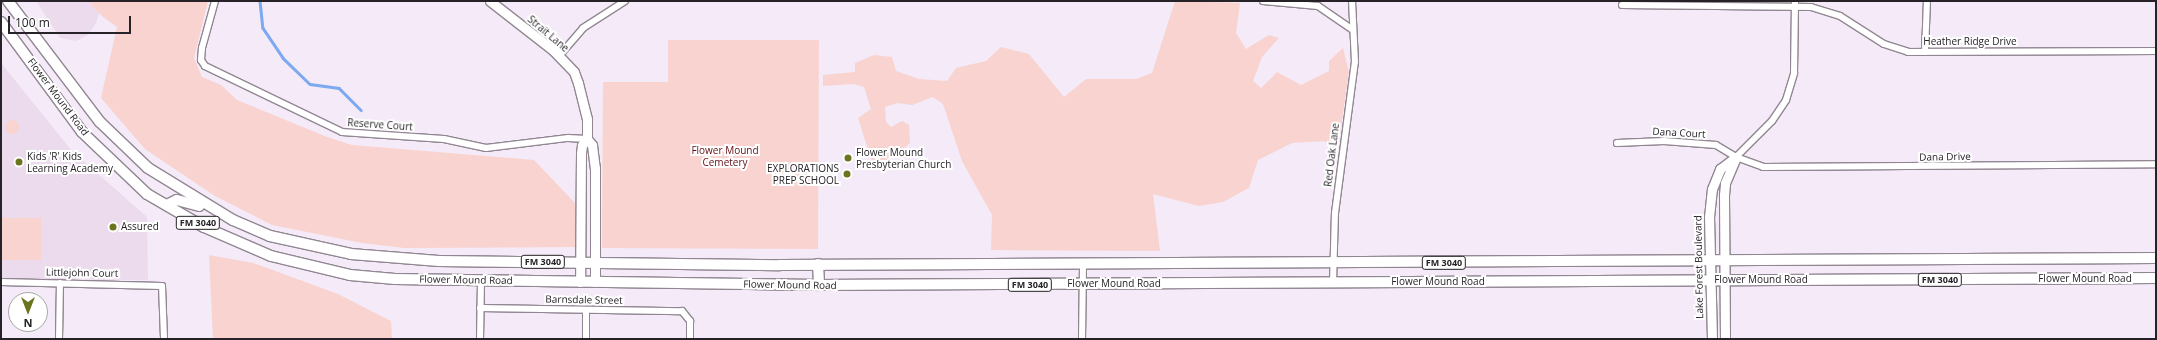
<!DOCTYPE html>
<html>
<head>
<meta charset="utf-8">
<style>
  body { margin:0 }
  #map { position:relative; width:2157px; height:340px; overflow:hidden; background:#f5eaf7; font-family:"Open Sans",sans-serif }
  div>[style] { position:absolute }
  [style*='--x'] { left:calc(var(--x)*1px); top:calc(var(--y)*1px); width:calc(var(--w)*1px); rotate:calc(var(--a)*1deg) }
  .built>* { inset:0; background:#ebdbed }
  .green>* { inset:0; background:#f8d3d0; transform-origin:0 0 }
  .round { border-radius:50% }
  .stream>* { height:2.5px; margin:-1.25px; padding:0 1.25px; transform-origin:1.25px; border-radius:1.25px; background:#7ca9ef }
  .roads { filter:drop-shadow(1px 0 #918792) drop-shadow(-1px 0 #918792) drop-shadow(0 1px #918792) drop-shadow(0 -1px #918792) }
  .street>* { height:6px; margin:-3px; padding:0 3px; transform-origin:3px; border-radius:3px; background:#fff }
  .secondary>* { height:9px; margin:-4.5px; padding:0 4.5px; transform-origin:4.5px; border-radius:4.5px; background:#fff }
  .primary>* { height:10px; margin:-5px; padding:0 5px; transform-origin:5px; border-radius:5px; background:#fff }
  .dots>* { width:11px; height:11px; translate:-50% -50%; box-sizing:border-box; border:2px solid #fff; border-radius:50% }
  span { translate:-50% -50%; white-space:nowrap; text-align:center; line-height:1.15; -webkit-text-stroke:4px #fff; paint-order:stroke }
  .shield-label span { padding:1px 3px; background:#fff; border:1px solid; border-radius:3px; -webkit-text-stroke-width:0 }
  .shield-label { font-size:9px; color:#262227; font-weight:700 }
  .street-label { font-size:10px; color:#262227 }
  .park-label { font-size:10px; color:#600e14 }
  .poi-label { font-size:10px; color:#262227 }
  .left { translate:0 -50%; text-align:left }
  .right { translate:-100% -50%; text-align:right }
  .frame { position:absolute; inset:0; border:2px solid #262227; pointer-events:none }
  .north { position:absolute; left:8px; top:292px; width:40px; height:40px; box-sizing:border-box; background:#fff; border:1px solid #a8a7a9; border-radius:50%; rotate:180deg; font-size:11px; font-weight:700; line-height:16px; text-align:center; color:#262227 }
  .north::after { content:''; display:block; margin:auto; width:14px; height:18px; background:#6b7520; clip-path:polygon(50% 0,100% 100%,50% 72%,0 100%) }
  .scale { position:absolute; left:8px; top:16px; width:123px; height:18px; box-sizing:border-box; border:2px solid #262227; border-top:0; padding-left:5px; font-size:12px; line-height:14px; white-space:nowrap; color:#262227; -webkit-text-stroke:3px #fff; paint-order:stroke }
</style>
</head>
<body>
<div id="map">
  <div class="built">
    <div style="clip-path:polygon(36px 1px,103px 1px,96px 23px,88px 35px,76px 41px,60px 38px)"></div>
    <div style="clip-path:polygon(1px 63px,72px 151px,147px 217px,148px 280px,1px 279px)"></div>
  </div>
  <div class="green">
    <div style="clip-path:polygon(92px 1px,208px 1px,194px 58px,202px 77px,221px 85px,237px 100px,327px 137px,352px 145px,534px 160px,575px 203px,575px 247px,404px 248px,362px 243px,272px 225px,215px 196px,145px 149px,101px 98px,117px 27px,103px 17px,91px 5px)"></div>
    <div style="clip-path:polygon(1175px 1px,1240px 3px,1236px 33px,1246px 49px,1269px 35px,1279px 38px,1262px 57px,1253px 81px,1261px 88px,1277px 72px,1301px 85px,1329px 71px,1329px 61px,1343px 48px,1349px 72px,1338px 148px,1324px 141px,1292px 143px,1258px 160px,1249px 188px,1223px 202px,1199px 206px,1153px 194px,1160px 251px,991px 250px,992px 215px,962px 161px,943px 104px,933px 97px,912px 105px,898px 103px,885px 107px,886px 122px,891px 127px,902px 121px,909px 125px,910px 143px,901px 151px,892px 150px,883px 169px,871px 159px,858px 118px,871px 109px,864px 87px,854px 84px,823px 86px,823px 75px,855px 72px,855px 63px,874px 55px,892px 57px,896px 71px,919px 79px,947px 81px,956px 68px,986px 61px,1001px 47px,1029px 54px,1064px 97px,1086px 79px,1136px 79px,1152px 73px)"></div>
    <div style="clip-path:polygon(668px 40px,819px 40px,818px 249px,602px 248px,603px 82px,668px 82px)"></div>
    <div class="round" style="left:5px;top:120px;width:14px;height:14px"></div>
    <div style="left:1px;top:218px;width:40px;height:42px"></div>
    <div style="clip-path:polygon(209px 255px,253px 263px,338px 294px,391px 321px,392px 339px,213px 339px)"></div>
  </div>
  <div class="stream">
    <div style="--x:260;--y:1;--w:27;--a:84"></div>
    <div style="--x:263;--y:28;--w:36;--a:56"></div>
    <div style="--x:283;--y:58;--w:37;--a:44"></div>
    <div style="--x:310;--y:84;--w:29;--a:8"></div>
    <div style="--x:339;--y:88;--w:31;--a:45"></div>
  </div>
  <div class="roads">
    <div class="street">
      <div style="--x:215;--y:1;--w:49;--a:105.5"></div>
      <div style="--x:202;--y:48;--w:12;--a:95"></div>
      <div style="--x:201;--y:60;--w:7;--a:56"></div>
      <div style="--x:205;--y:66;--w:152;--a:25.7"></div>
      <div style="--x:342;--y:132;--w:102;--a:3.9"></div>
      <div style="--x:444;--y:139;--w:43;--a:12.1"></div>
      <div style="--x:486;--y:148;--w:83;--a:-7"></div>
      <div style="--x:568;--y:138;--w:19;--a:3"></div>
      <div style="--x:1263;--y:1;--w:55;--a:5.2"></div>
      <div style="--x:1318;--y:6;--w:42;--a:34.4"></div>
      <div style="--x:1622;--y:5;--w:189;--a:0.6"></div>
      <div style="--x:1811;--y:7;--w:30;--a:17"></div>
      <div style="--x:1840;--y:16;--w:52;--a:32.5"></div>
      <div style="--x:1884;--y:44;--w:25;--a:18"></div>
      <div style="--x:1908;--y:52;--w:248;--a:-0.2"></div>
      <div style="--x:1925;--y:52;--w:51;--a:-87.8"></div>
      <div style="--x:559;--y:56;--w:37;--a:-49"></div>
      <div style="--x:583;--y:28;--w:50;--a:-32.7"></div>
      <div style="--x:1617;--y:143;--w:47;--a:-2.4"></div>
      <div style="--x:1664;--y:141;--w:52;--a:4.4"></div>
      <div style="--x:1716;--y:145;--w:23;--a:31"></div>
      <div style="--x:1736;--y:157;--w:29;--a:20"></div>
      <div style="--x:1763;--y:167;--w:393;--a:-0.4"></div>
      <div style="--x:1736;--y:157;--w:51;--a:-45"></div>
      <div style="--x:1772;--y:121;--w:25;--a:-56"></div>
      <div style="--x:1786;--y:100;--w:28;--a:-73"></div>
      <div style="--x:1794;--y:73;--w:72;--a:-89.2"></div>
      <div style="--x:1;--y:282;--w:161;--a:1.4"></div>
      <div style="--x:162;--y:286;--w:53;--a:87.8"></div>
      <div style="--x:1333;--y:283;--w:70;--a:-88.4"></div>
      <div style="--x:1335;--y:213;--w:152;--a:-82.5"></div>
      <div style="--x:1355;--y:62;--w:61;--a:-92.8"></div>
      <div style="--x:480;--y:308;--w:202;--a:0.9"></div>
      <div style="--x:682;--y:311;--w:13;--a:51"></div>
      <div style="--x:690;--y:321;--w:18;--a:90"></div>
      <div style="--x:586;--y:310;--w:29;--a:90"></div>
      <div style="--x:59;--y:339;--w:56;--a:-89"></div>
      <div style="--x:480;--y:339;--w:59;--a:-89"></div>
      <div style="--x:1082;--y:339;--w:74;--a:-89.2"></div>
    </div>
    <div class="secondary">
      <div style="--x:490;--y:1;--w:80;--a:37.9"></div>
      <div style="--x:553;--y:50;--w:30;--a:46"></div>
      <div style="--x:574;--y:72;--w:12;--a:70"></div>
      <div style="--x:578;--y:83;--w:37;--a:76"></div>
      <div style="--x:587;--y:119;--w:20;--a:90"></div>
      <div style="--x:587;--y:139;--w:8;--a:130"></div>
      <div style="--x:582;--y:145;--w:8;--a:97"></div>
      <div style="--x:581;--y:153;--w:129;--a:90.4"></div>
      <div style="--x:587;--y:139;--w:8;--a:50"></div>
      <div style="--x:592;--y:145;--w:23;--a:83"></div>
      <div style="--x:595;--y:168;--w:114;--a:90"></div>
      <div style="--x:1712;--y:339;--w:122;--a:-91.4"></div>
      <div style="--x:1709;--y:217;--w:28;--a:-84"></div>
      <div style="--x:1712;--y:189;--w:22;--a:-68"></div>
      <div style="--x:1720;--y:169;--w:20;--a:-37"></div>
      <div style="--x:1725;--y:339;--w:144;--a:-90.4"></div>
      <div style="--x:1724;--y:195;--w:12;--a:-85"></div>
      <div style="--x:1725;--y:183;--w:28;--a:-67"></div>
    </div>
    <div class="primary">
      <div style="--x:8;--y:1;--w:152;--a:52.8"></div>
      <div style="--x:100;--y:122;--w:66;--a:43.8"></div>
      <div style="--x:148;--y:168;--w:100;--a:31.5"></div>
      <div style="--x:233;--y:220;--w:40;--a:23.4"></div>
      <div style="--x:270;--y:236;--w:83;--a:12.5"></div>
      <div style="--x:351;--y:254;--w:88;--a:4.5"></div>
      <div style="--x:439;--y:261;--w:341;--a:0.7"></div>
      <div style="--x:780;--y:265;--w:1376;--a:-0.29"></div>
      <div style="--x:1;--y:22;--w:137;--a:53.6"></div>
      <div style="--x:82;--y:132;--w:90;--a:43.6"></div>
      <div style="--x:147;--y:194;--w:66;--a:30.1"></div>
      <div style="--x:204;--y:227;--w:73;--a:23.4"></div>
      <div style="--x:271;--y:256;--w:81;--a:13.5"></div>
      <div style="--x:350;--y:275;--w:45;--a:5.1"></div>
      <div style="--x:395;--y:279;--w:424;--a:0.8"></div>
      <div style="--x:819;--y:285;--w:1337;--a:-0.3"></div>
      <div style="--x:167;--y:205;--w:11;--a:-27"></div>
      <div style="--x:177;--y:200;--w:23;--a:15"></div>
      <div style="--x:818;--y:264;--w:21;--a:87"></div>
    </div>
  </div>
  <div class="dots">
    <div style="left:848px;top:158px;background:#6b7520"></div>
    <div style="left:19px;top:162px;background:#6b7520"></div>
    <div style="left:847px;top:174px;background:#6b7520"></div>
    <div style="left:113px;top:227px;background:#6b7520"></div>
  </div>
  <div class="shield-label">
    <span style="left:198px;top:223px">FM 3040</span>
    <span style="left:543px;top:262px">FM 3040</span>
    <span style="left:1444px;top:263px">FM 3040</span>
    <span style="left:1940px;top:280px">FM 3040</span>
    <span style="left:1030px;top:285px">FM 3040</span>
  </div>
  <div class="street-label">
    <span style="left:548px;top:34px;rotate:40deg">Strait Lane</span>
    <span style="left:1970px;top:42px">Heather Ridge Drive</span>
    <span style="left:58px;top:97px;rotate:53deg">Flower Mound Road</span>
    <span style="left:380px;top:125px;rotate:4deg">Reserve Court</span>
    <span style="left:1679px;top:133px;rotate:3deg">Dana Court</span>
    <span style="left:1332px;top:155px;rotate:-83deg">Red Oak Lane</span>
    <span style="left:1945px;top:157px;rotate:-1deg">Dana Drive</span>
    <span style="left:1699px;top:267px;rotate:-91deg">Lake Forest Boulevard</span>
    <span style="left:82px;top:273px;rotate:1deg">Littlejohn Court</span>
    <span style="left:2085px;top:279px">Flower Mound Road</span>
    <span style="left:466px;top:280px;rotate:1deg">Flower Mound Road</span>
    <span style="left:1761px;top:280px">Flower Mound Road</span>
    <span style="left:1438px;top:282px">Flower Mound Road</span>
    <span style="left:1114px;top:284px">Flower Mound Road</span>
    <span style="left:790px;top:285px;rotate:1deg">Flower Mound Road</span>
    <span style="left:584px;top:300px;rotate:1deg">Barnsdale Street</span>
  </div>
  <div class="park-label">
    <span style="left:725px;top:156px">Flower Mound<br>Cemetery</span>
  </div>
  <div class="poi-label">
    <span class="left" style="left:856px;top:158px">Flower Mound<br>Presbyterian Church</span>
    <span class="left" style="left:27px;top:162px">Kids 'R' Kids<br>Learning Academy</span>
    <span class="right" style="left:839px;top:174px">EXPLORATIONS<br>PREP SCHOOL</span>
    <span class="left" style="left:121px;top:227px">Assured</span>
  </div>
  <div class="frame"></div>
  <div class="north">N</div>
  <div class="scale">100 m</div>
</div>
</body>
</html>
